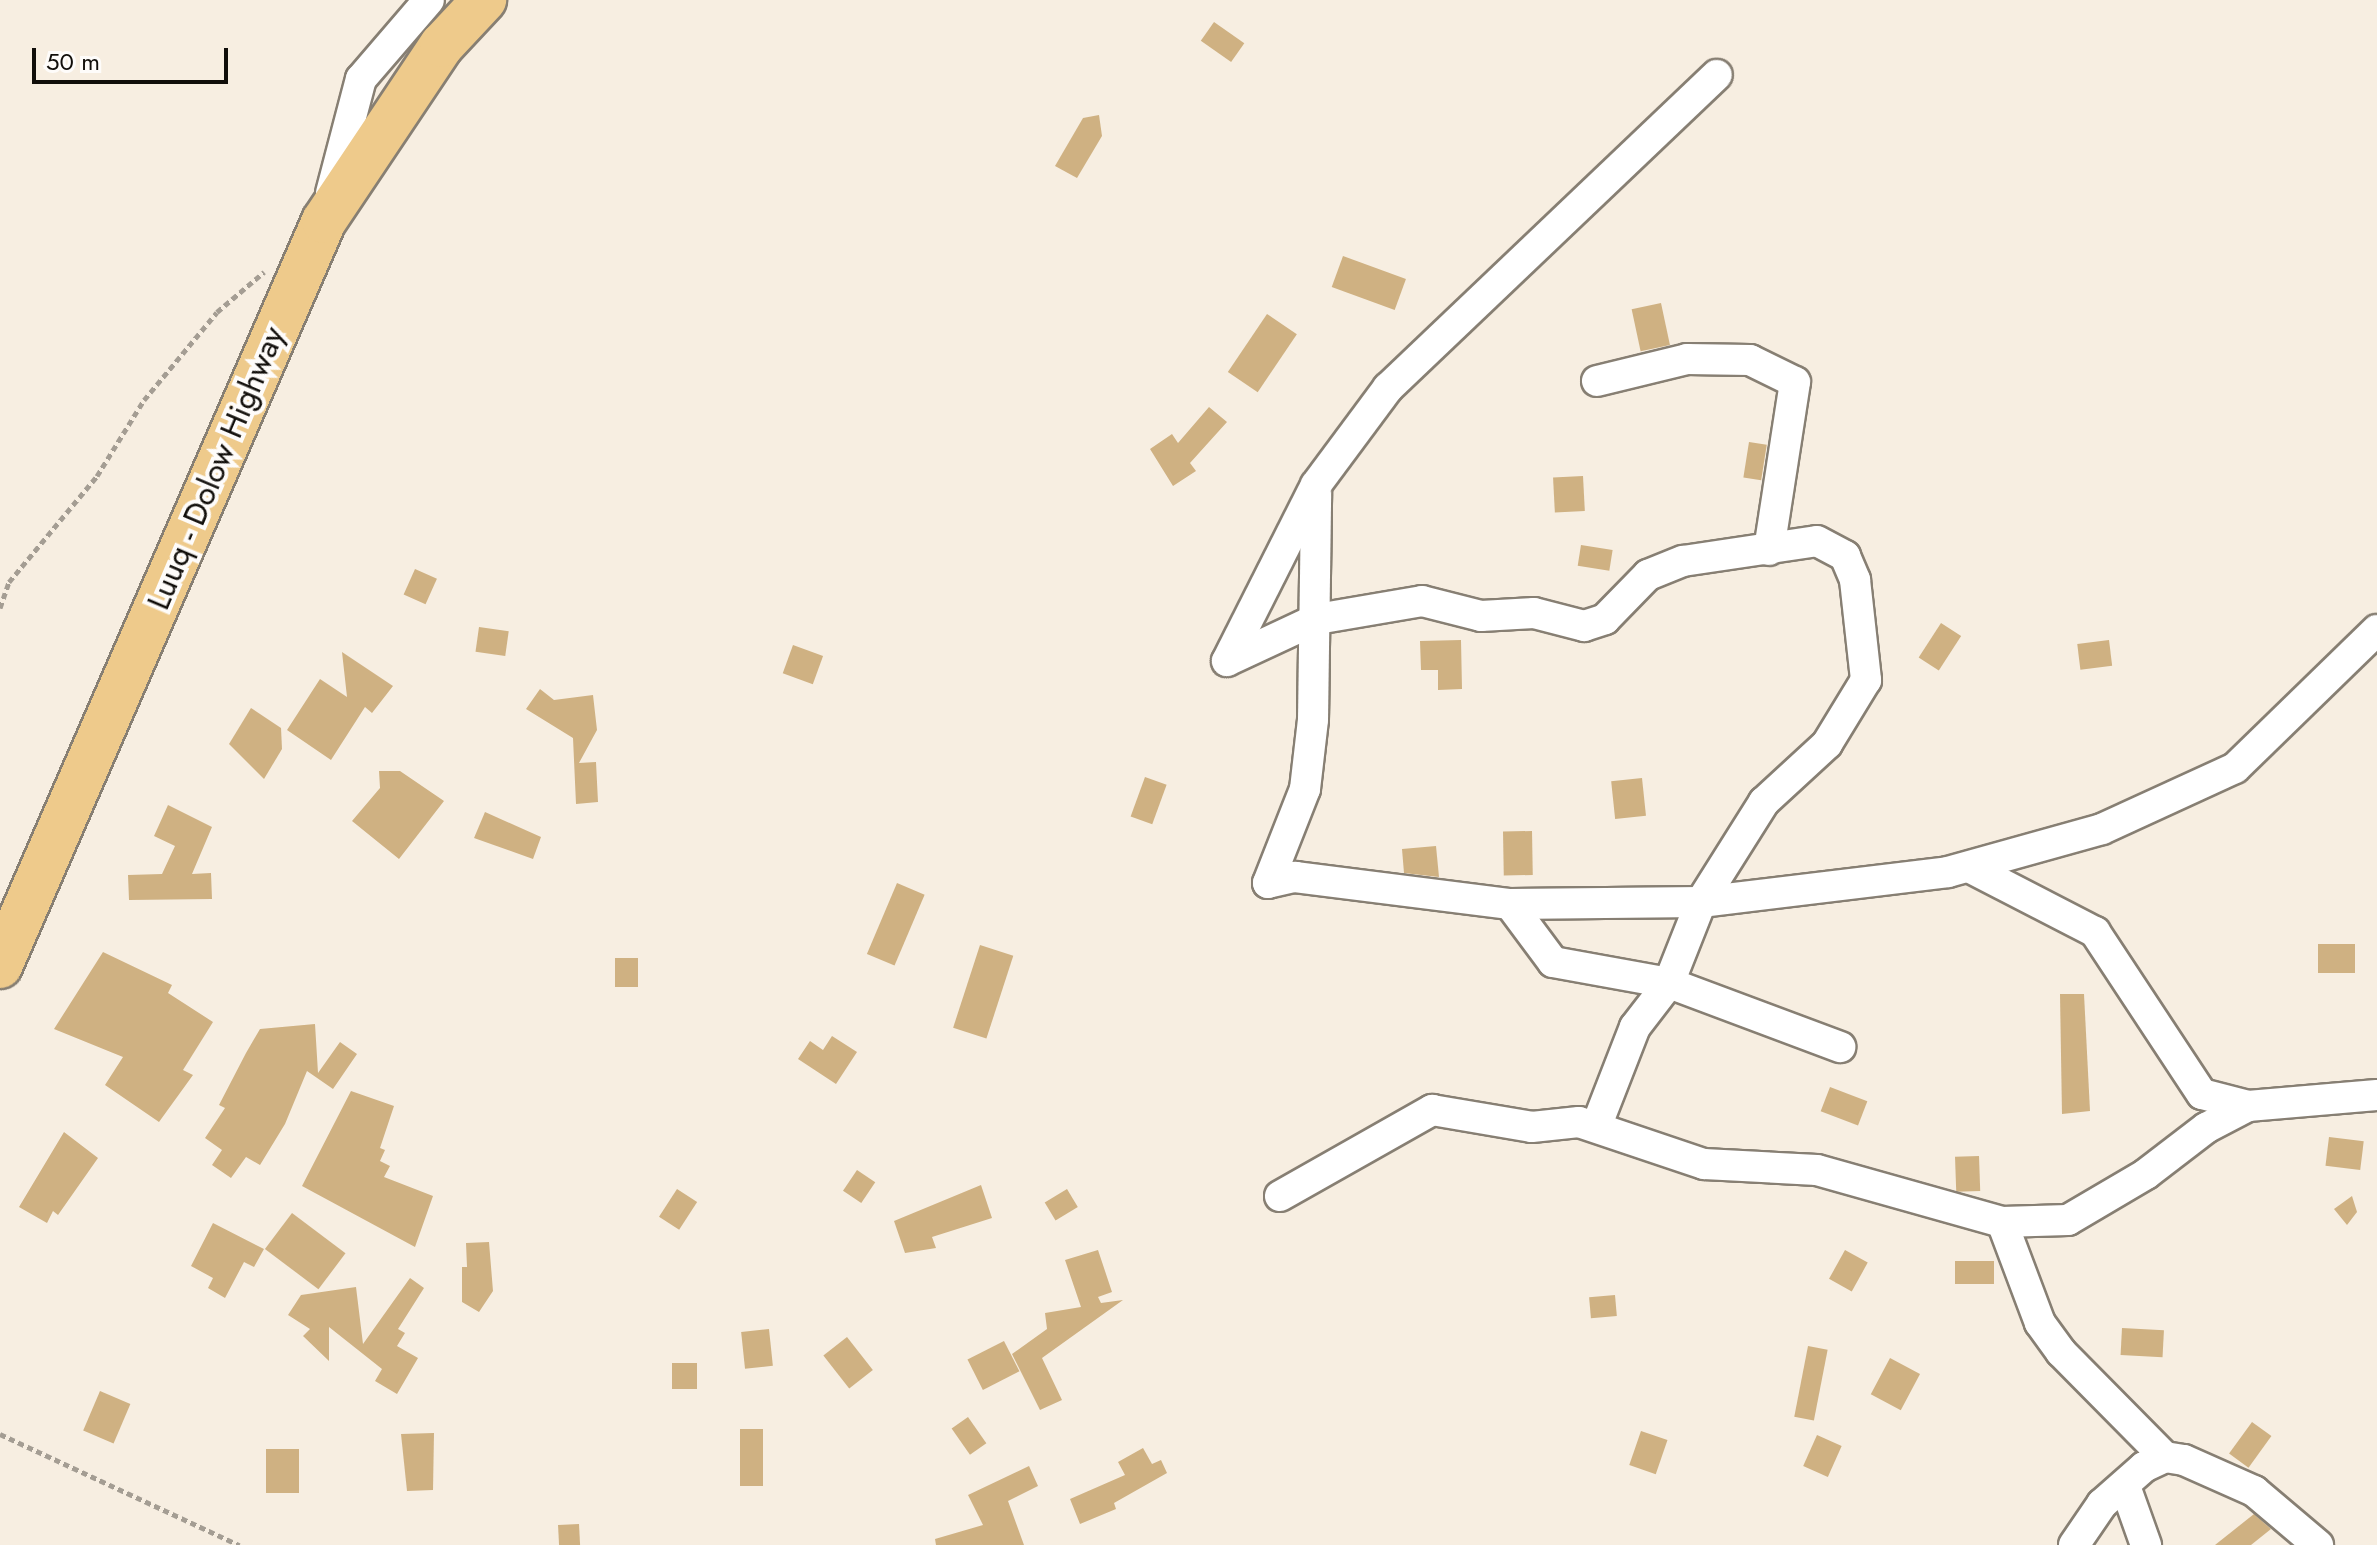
<!DOCTYPE html>
<html>
<head>
<meta charset="utf-8">
<style>
  body { margin:0 }
  #map { position:relative; width:2377px; height:1545px; overflow:hidden; background:#f7eee1; font-family:Jost,sans-serif }
  div>[style] { position:absolute }
  [style*='--x'] { left:calc(var(--x)*1px); top:calc(var(--y)*1px); width:calc(var(--w)*1px); rotate:calc(var(--a)*1deg) }
  .building>* { inset:0; background:#cfb182; transform-origin:0 0 }
  .path>* { height:5px; margin-top:-2.5px; transform-origin:0; background:repeating-linear-gradient(90deg,#a49d93 0 6px,transparent 0 10px) }
  .roads { filter:drop-shadow(2px 0 #877f73) drop-shadow(-2px 0 #877f73) drop-shadow(0 2px #877f73) drop-shadow(0 -2px #877f73) }
  .street>* { height:30px; margin:-15px; padding:0 15px; transform-origin:15px; border-radius:15px; background:#fff }
  .primary>* { height:44px; margin:-22px; padding:0 22px; transform-origin:22px; border-radius:22px; background:#eeca8b }
  span { translate:-50% -50%; white-space:nowrap; text-align:center; line-height:1.15; -webkit-text-stroke:8px #fefcfa; paint-order:stroke }
  .street-label { font-size:32px; color:#110e0a }
  .scale { position:absolute; left:32px; top:48px; width:196px; height:36px; box-sizing:border-box; border:4px solid #110e0a; border-top:0; padding-left:10px; font-size:24px; line-height:28px; white-space:nowrap; color:#110e0a; -webkit-text-stroke:6px #fefcfa; paint-order:stroke }
</style>
</head>
<body>
<div id="map">
  <div class="building">
    <div style="left:1214px;top:22px;width:37px;height:23px;rotate:35deg"></div>
    <div style="clip-path:polygon(1099px 115px,1102px 136px,1077px 178px,1055px 166px,1083px 118px)"></div>
    <div style="left:1343px;top:256px;width:67px;height:33px;rotate:20deg"></div>
    <div style="left:1661px;top:303px;width:43px;height:30px;rotate:78deg"></div>
    <div style="left:1267px;top:314px;width:36px;height:70px;rotate:34deg"></div>
    <div style="clip-path:polygon(1209px 407px,1227px 422px,1190px 463px,1196px 471px,1173px 486px,1150px 449px,1172px 434px,1178px 443px)"></div>
    <div style="left:1749px;top:442px;width:18px;height:36px;rotate:9deg"></div>
    <div style="left:1583px;top:476px;width:35px;height:30px;rotate:87deg"></div>
    <div style="left:1581px;top:545px;width:32px;height:21px;rotate:9deg"></div>
    <div style="left:415px;top:569px;width:24px;height:28px;rotate:24deg"></div>
    <div style="left:1941px;top:623px;width:24px;height:41px;rotate:33deg"></div>
    <div style="left:479px;top:627px;width:30px;height:25px;rotate:8deg"></div>
    <div style="clip-path:polygon(1461px 640px,1462px 689px,1438px 690px,1438px 670px,1421px 670px,1420px 641px)"></div>
    <div style="left:2109px;top:640px;width:26px;height:32px;rotate:83deg"></div>
    <div style="left:793px;top:645px;width:32px;height:30px;rotate:20deg"></div>
    <div style="clip-path:polygon(342px 652px,393px 686px,372px 713px,365px 707px,331px 760px,287px 730px,320px 679px,347px 697px)"></div>
    <div style="clip-path:polygon(540px 689px,554px 700px,593px 695px,597px 730px,579px 763px,596px 762px,598px 802px,576px 804px,573px 738px,526px 709px)"></div>
    <div style="clip-path:polygon(251px 708px,281px 728px,282px 749px,264px 779px,229px 744px)"></div>
    <div style="clip-path:polygon(379px 771px,400px 771px,444px 801px,399px 859px,352px 821px,380px 788px)"></div>
    <div style="left:1145px;top:777px;width:23px;height:42px;rotate:20deg"></div>
    <div style="left:1642px;top:778px;width:38px;height:31px;rotate:84deg"></div>
    <div style="clip-path:polygon(168px 805px,212px 827px,192px 874px,211px 873px,212px 899px,129px 900px,128px 875px,162px 874px,175px 846px,154px 836px)"></div>
    <div style="clip-path:polygon(485px 812px,541px 837px,533px 859px,474px 838px)"></div>
    <div style="left:1532px;top:831px;width:44px;height:29px;rotate:89deg"></div>
    <div style="clip-path:polygon(1436px 846px,1439px 877px,1404px 873px,1402px 849px)"></div>
    <div style="left:897px;top:883px;width:30px;height:77px;rotate:23deg"></div>
    <div style="left:2318px;top:944px;width:37px;height:29px"></div>
    <div style="left:980px;top:945px;width:35px;height:87px;rotate:18deg"></div>
    <div style="clip-path:polygon(103px 952px,172px 985px,168px 993px,213px 1022px,183px 1070px,193px 1075px,159px 1122px,105px 1085px,123px 1057px,54px 1029px)"></div>
    <div style="left:615px;top:958px;width:23px;height:29px"></div>
    <div style="clip-path:polygon(2060px 994px,2084px 994px,2090px 1111px,2062px 1114px)"></div>
    <div style="clip-path:polygon(315px 1024px,318px 1073px,340px 1042px,357px 1054px,333px 1089px,307px 1071px,285px 1124px,260px 1165px,246px 1157px,231px 1178px,212px 1165px,222px 1150px,205px 1138px,225px 1108px,219px 1105px,246px 1053px,260px 1029px)"></div>
    <div style="clip-path:polygon(832px 1036px,857px 1052px,836px 1084px,798px 1059px,810px 1041px,823px 1050px)"></div>
    <div style="left:1830px;top:1087px;width:40px;height:26px;rotate:21deg"></div>
    <div style="clip-path:polygon(351px 1091px,394px 1106px,380px 1148px,385px 1150px,380px 1161px,390px 1166px,384px 1177px,433px 1196px,415px 1247px,302px 1186px)"></div>
    <div style="clip-path:polygon(64px 1132px,98px 1158px,58px 1215px,53px 1211px,47px 1223px,19px 1207px)"></div>
    <div style="left:2329px;top:1137px;width:35px;height:29px;rotate:7deg"></div>
    <div style="left:1979px;top:1156px;width:35px;height:24px;rotate:88deg"></div>
    <div style="left:857px;top:1170px;width:22px;height:25px;rotate:34deg"></div>
    <div style="clip-path:polygon(981px 1185px,992px 1218px,932px 1237px,936px 1248px,905px 1253px,894px 1221px)"></div>
    <div style="left:677px;top:1189px;width:24px;height:33px;rotate:33deg"></div>
    <div style="left:1067px;top:1189px;width:21px;height:26px;rotate:59deg"></div>
    <div style="clip-path:polygon(2352px 1196px,2357px 1212px,2347px 1225px,2334px 1209px)"></div>
    <div style="left:292px;top:1213px;width:67px;height:45px;rotate:37deg"></div>
    <div style="clip-path:polygon(213px 1223px,264px 1249px,254px 1267px,244px 1262px,225px 1298px,208px 1288px,213px 1278px,191px 1266px)"></div>
    <div style="clip-path:polygon(489px 1242px,493px 1291px,479px 1312px,462px 1302px,462px 1267px,467px 1267px,466px 1243px)"></div>
    <div style="clip-path:polygon(1098px 1250px,1112px 1292px,1098px 1297px,1101px 1303px,1123px 1300px,1042px 1358px,1062px 1400px,1040px 1410px,1012px 1354px,1047px 1329px,1045px 1313px,1081px 1307px,1065px 1260px)"></div>
    <div style="left:1845px;top:1250px;width:26px;height:33px;rotate:29deg"></div>
    <div style="left:1994px;top:1261px;width:23px;height:39px;rotate:90deg"></div>
    <div style="clip-path:polygon(410px 1278px,424px 1288px,398px 1329px,405px 1333px,397px 1346px,418px 1358px,397px 1394px,375px 1381px,382px 1369px,329px 1327px,329px 1361px,303px 1336px,310px 1329px,288px 1315px,301px 1295px,356px 1287px,363px 1344px)"></div>
    <div style="left:1615px;top:1295px;width:21px;height:26px;rotate:85deg"></div>
    <div style="left:2122px;top:1328px;width:42px;height:27px;rotate:3deg"></div>
    <div style="left:769px;top:1329px;width:37px;height:28px;rotate:84deg"></div>
    <div style="left:847px;top:1337px;width:42px;height:30px;rotate:52deg"></div>
    <div style="left:1004px;top:1341px;width:34px;height:41px;rotate:63deg"></div>
    <div style="left:1808px;top:1346px;width:20px;height:72px;rotate:11deg"></div>
    <div style="left:1890px;top:1358px;width:34px;height:41px;rotate:28deg"></div>
    <div style="left:672px;top:1363px;width:25px;height:26px"></div>
    <div style="left:100px;top:1391px;width:33px;height:43px;rotate:23deg"></div>
    <div style="left:968px;top:1417px;width:32px;height:20px;rotate:55deg"></div>
    <div style="left:2252px;top:1422px;width:24px;height:39px;rotate:36deg"></div>
    <div style="left:740px;top:1429px;width:23px;height:57px"></div>
    <div style="left:1641px;top:1431px;width:28px;height:36px;rotate:19deg"></div>
    <div style="clip-path:polygon(434px 1433px,433px 1490px,407px 1491px,401px 1434px)"></div>
    <div style="left:1817px;top:1435px;width:27px;height:34px;rotate:24deg"></div>
    <div style="clip-path:polygon(1143px 1448px,1152px 1464px,1161px 1460px,1167px 1473px,1114px 1503px,1116px 1509px,1080px 1524px,1070px 1499px,1125px 1475px,1118px 1462px)"></div>
    <div style="left:266px;top:1449px;width:33px;height:44px"></div>
    <div style="clip-path:polygon(1029px 1466px,1038px 1486px,1008px 1501px,1024px 1545px,936px 1545px,935px 1539px,983px 1525px,968px 1495px)"></div>
    <div style="clip-path:polygon(2254px 1514px,2271px 1529px,2251px 1545px,2215px 1545px)"></div>
    <div style="left:579px;top:1524px;width:21px;height:21px;rotate:87deg"></div>
  </div>
  <div class="path">
    <div style="--x:0;--y:608;--w:28;--a:-71"></div>
    <div style="--x:9;--y:582;--w:138;--a:-50.3"></div>
    <div style="--x:97;--y:476;--w:89;--a:-58.3"></div>
    <div style="--x:144;--y:400;--w:114;--a:-50.3"></div>
    <div style="--x:217;--y:312;--w:62;--a:-40.4"></div>
    <div style="--x:0;--y:1434;--w:264;--a:24.9"></div>
  </div>
  <div class="roads">
    <div class="street">
      <div style="--x:331;--y:193;--w:118;--a:-75.3"></div>
      <div style="--x:361;--y:79;--w:104;--a:-49.3"></div>
      <div style="--x:1597;--y:381;--w:93;--a:-13.7"></div>
      <div style="--x:1687;--y:359;--w:63;--a:0.9"></div>
      <div style="--x:1750;--y:360;--w:50;--a:26.1"></div>
      <div style="--x:1795;--y:382;--w:170;--a:98.8"></div>
      <div style="--x:1227;--y:661;--w:99;--a:-25"></div>
      <div style="--x:1317;--y:619;--w:107;--a:-9.7"></div>
      <div style="--x:1422;--y:601;--w:61;--a:14.3"></div>
      <div style="--x:1481;--y:616;--w:53;--a:-3.2"></div>
      <div style="--x:1534;--y:613;--w:52;--a:14.6"></div>
      <div style="--x:1584;--y:626;--w:22;--a:-18"></div>
      <div style="--x:1605;--y:619;--w:62;--a:-45.7"></div>
      <div style="--x:1648;--y:575;--w:38;--a:-22"></div>
      <div style="--x:1683;--y:561;--w:135;--a:-8.5"></div>
      <div style="--x:1817;--y:541;--w:32;--a:28"></div>
      <div style="--x:1845;--y:556;--w:26;--a:67"></div>
      <div style="--x:1855;--y:580;--w:101;--a:83.7"></div>
      <div style="--x:1866;--y:680;--w:75;--a:121.4"></div>
      <div style="--x:1827;--y:744;--w:86;--a:137.4"></div>
      <div style="--x:1764;--y:802;--w:118;--a:122.2"></div>
      <div style="--x:1701;--y:902;--w:87;--a:111.6"></div>
      <div style="--x:1669;--y:983;--w:118;--a:-169.7"></div>
      <div style="--x:1553;--y:962;--w:72;--a:-126.6"></div>
      <div style="--x:1227;--y:661;--w:197;--a:-63.2"></div>
      <div style="--x:1316;--y:485;--w:121;--a:-53.4"></div>
      <div style="--x:1388;--y:388;--w:454;--a:-43.6"></div>
      <div style="--x:1969;--y:867;--w:142;--a:27.3"></div>
      <div style="--x:2095;--y:932;--w:194;--a:56.6"></div>
      <div style="--x:2202;--y:1094;--w:48;--a:14.6"></div>
      <div style="--x:1268;--y:883;--w:28;--a:-13"></div>
      <div style="--x:1295;--y:877;--w:217;--a:7.2"></div>
      <div style="--x:1510;--y:904;--w:191;--a:-0.6"></div>
      <div style="--x:1701;--y:902;--w:249;--a:-6.9"></div>
      <div style="--x:1948;--y:872;--w:160;--a:-15.6"></div>
      <div style="--x:2102;--y:829;--w:146;--a:-24.6"></div>
      <div style="--x:2235;--y:768;--w:198;--a:-44.2"></div>
      <div style="--x:1268;--y:883;--w:101;--a:-68.5"></div>
      <div style="--x:1305;--y:789;--w:69;--a:-83.4"></div>
      <div style="--x:1313;--y:720;--w:227;--a:-89.2"></div>
      <div style="--x:1596;--y:1127;--w:107;--a:-68.7"></div>
      <div style="--x:1635;--y:1027;--w:56;--a:-52.3"></div>
      <div style="--x:1669;--y:983;--w:183;--a:20.5"></div>
      <div style="--x:1280;--y:1196;--w:175;--a:-29.5"></div>
      <div style="--x:1432;--y:1110;--w:101;--a:9.6"></div>
      <div style="--x:1532;--y:1127;--w:47;--a:-6.1"></div>
      <div style="--x:1579;--y:1122;--w:132;--a:18.6"></div>
      <div style="--x:1704;--y:1164;--w:113;--a:3"></div>
      <div style="--x:1817;--y:1170;--w:192;--a:15.7"></div>
      <div style="--x:2002;--y:1222;--w:66;--a:-1.7"></div>
      <div style="--x:2068;--y:1220;--w:91;--a:-30.5"></div>
      <div style="--x:2146;--y:1174;--w:76;--a:-37.5"></div>
      <div style="--x:2206;--y:1128;--w:47;--a:-27.6"></div>
      <div style="--x:2248;--y:1106;--w:129;--a:-4.9"></div>
      <div style="--x:2002;--y:1222;--w:108;--a:69.4"></div>
      <div style="--x:2040;--y:1323;--w:36;--a:54"></div>
      <div style="--x:2061;--y:1352;--w:148;--a:45.3"></div>
      <div style="--x:2125;--y:1486;--w:63;--a:70.4"></div>
      <div style="--x:2074;--y:1545;--w:50;--a:-55.7"></div>
      <div style="--x:2102;--y:1504;--w:56;--a:-41.4"></div>
      <div style="--x:2144;--y:1467;--w:23;--a:-25"></div>
      <div style="--x:2165;--y:1457;--w:19;--a:9"></div>
      <div style="--x:2184;--y:1460;--w:77;--a:23.9"></div>
      <div style="--x:2254;--y:1491;--w:84;--a:40.2"></div>
    </div>
    <div class="primary">
      <div style="--x:0;--y:966;--w:812;--a:-66.5"></div>
      <div style="--x:324;--y:221;--w:212;--a:-56.2"></div>
      <div style="--x:442;--y:45;--w:62;--a:-47"></div>
    </div>
  </div>
  <div class="street-label">
    <span style="left:216px;top:468px;rotate:-67deg">Luuq - Dolow Highway</span>
  </div>
  <div class="scale">50 m</div>
</div>
</body>
</html>
